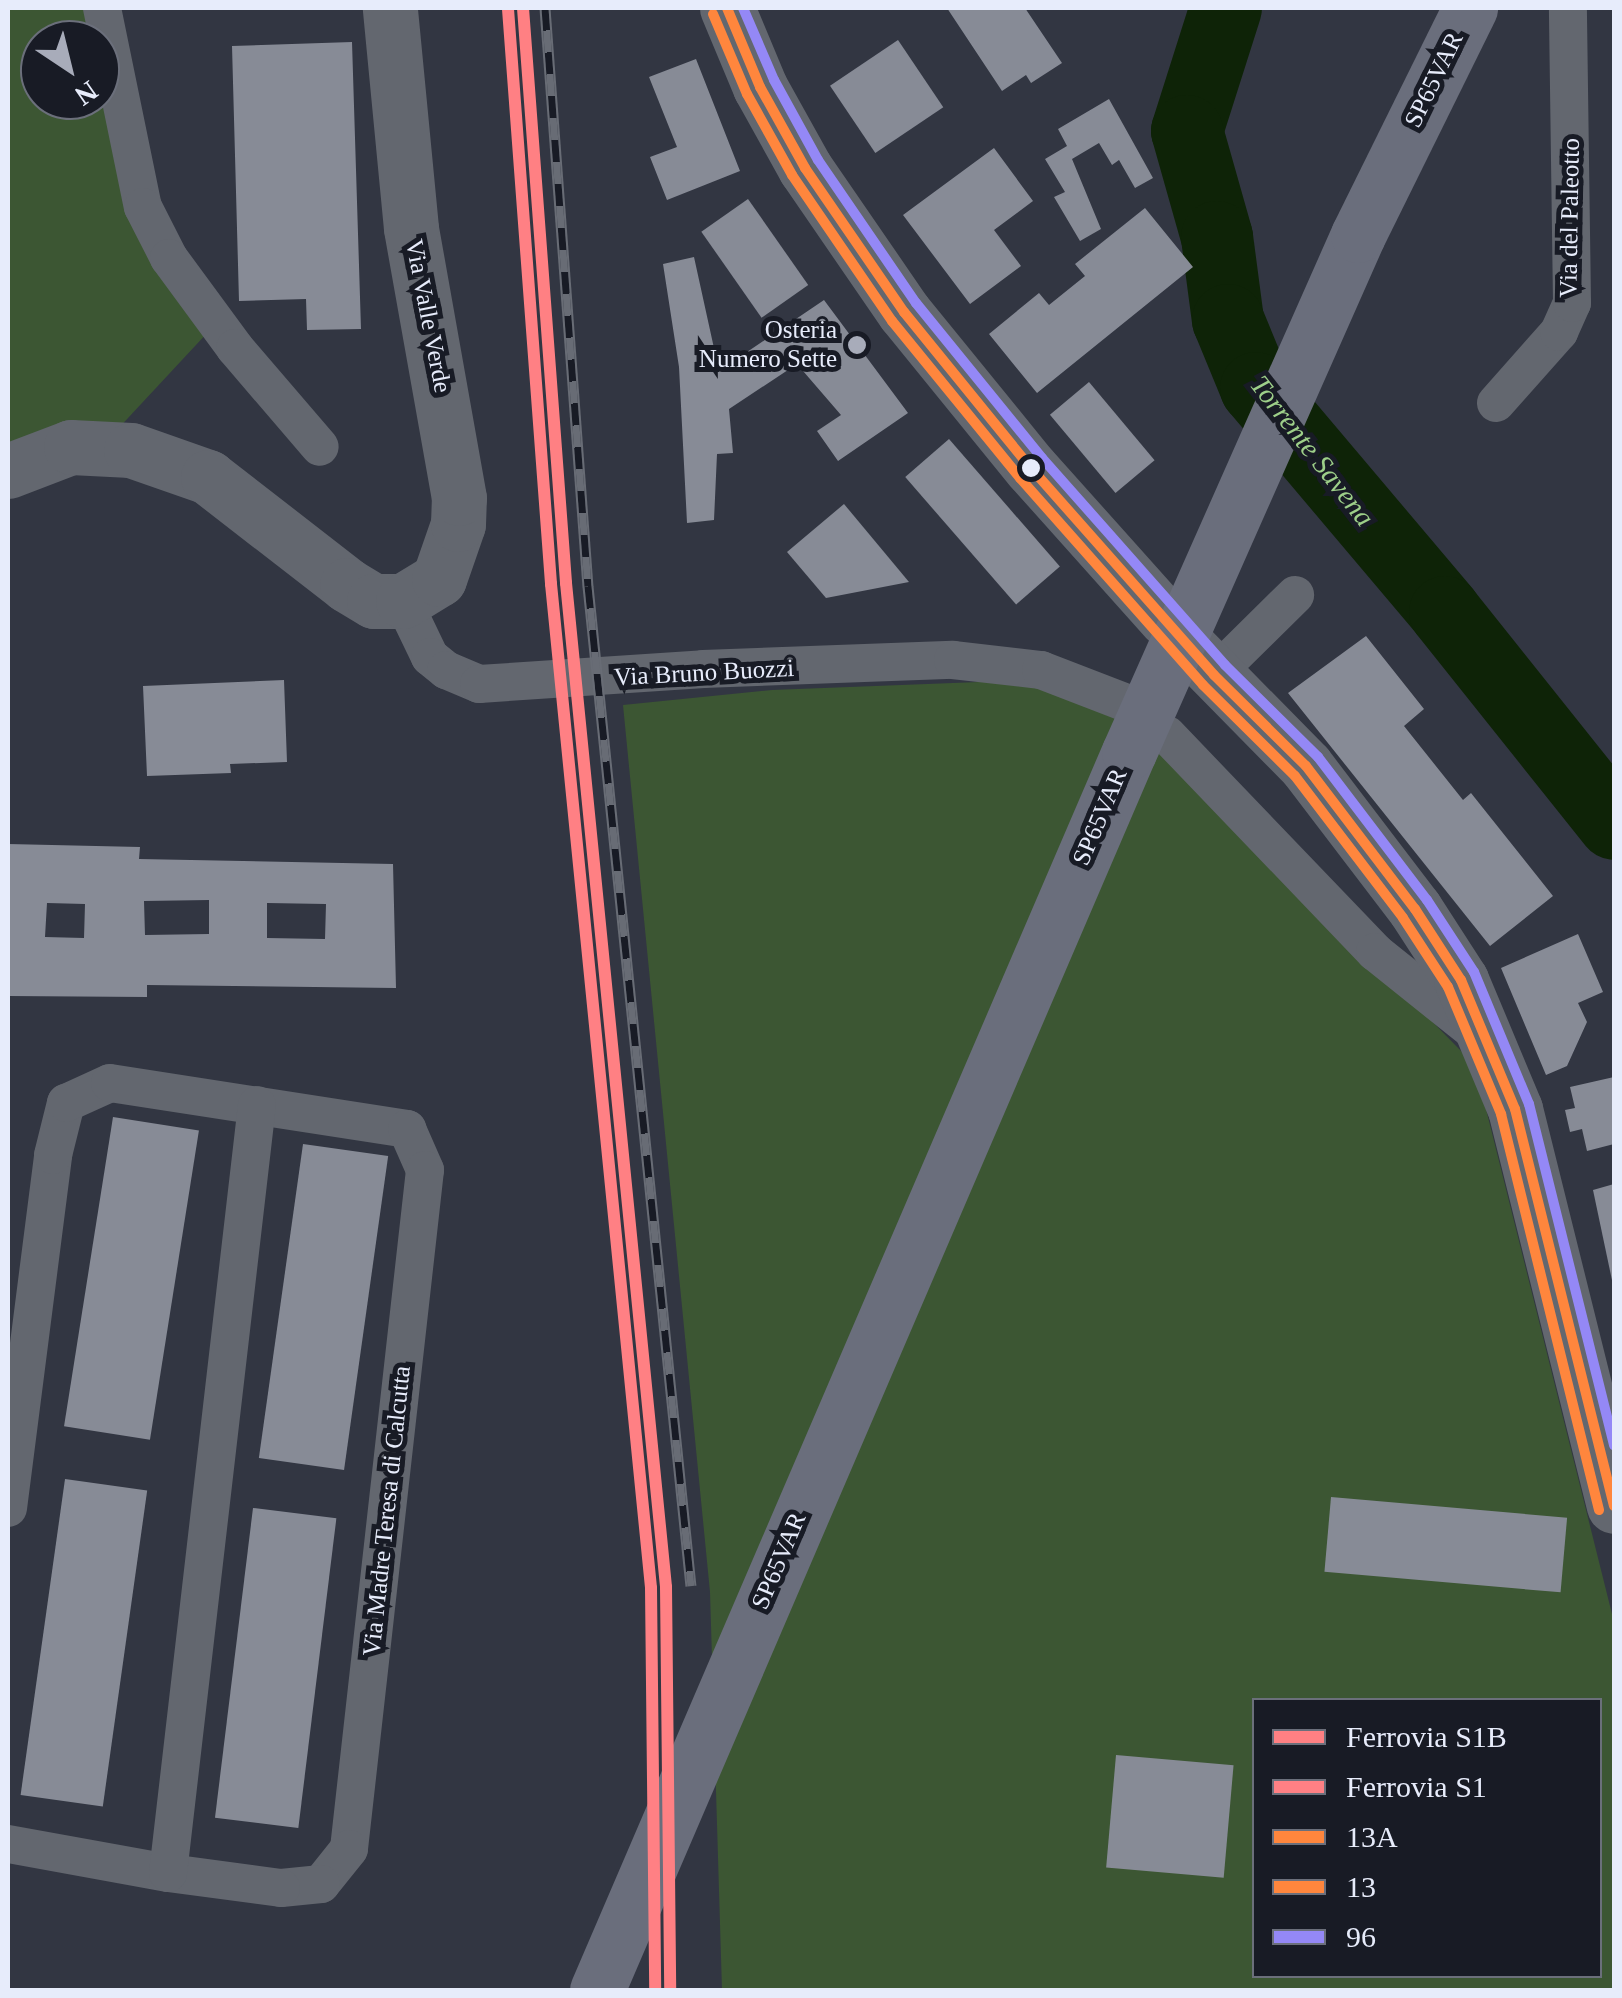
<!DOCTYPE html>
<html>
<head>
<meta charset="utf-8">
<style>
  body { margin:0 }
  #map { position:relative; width:1622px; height:1998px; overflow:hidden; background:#323642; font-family:Georgia,serif }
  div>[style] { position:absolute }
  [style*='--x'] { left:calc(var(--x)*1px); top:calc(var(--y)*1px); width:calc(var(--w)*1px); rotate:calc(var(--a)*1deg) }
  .green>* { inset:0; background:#3c5633 }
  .river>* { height:72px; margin:-36px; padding:0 36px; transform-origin:36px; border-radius:36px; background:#0e2307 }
  .building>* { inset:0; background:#878b96; transform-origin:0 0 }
  .street>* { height:38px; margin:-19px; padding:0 19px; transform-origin:19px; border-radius:19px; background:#63676f }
  .secondary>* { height:55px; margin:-27.5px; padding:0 27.5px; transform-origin:27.5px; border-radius:27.5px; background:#63676f }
  .primary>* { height:55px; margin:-27.5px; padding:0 27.5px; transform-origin:27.5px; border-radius:27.5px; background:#6a6e7c }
  .rail>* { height:11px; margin-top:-5.5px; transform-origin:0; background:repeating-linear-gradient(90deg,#181b25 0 22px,#686c75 0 44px); box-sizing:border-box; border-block:2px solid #686c75 }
  .bus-1>* { height:10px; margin:-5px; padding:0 5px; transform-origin:5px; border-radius:5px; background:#ff863d }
  .bus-2>* { height:10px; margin:-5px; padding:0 5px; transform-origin:5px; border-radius:5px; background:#ff863d }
  .bus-3>* { height:10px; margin:-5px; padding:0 5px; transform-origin:5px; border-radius:5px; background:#9488f6 }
  .rail-1>* { height:12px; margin:-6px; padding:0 6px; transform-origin:6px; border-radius:6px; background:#ff8083 }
  .rail-2>* { height:12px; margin:-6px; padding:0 6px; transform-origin:6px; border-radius:6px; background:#ff8084 }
  .dots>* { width:28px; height:28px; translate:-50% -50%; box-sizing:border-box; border:5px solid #181b25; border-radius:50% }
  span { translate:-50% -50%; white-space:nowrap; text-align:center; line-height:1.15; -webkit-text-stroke:10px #181b25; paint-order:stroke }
  .street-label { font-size:25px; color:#e7ecfb }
  .poi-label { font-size:25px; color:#e7ecfb }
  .right { translate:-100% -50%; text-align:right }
  .water-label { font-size:28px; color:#9dcf89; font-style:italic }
  .frame { position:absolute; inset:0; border:10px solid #e7ecfb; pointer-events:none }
  .legend { position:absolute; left:1252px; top:1698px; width:350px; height:280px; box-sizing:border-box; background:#181b25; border:2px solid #6b6f7b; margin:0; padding:12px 18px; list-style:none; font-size:30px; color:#e7ecfb }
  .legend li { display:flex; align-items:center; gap:20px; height:50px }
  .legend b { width:50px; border:2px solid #6b6f7b }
  .north { position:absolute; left:20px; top:20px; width:100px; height:100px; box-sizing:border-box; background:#181b25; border:2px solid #6b6f7b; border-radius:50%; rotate:145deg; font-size:28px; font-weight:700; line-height:40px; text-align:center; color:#e7ecfb }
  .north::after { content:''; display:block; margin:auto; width:35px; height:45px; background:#a8acba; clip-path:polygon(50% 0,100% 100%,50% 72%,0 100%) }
</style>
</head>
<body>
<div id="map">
  <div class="green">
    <div style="clip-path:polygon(evenodd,8px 8px,96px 8px,113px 133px,209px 331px,115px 432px,8px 499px,8px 8px,40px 40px,100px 40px,100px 100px,40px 100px,40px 40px)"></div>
    <div style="clip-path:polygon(evenodd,1030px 680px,1130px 712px,1462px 1052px,1478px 1077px,1614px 1622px,1614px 1990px,722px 1990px,710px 1592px,623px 705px,772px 690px,1030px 680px,1254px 1700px,1600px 1700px,1600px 1976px,1254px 1976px,1254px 1700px)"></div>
  </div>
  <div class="river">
    <div style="--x:1226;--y:8;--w:129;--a:107.6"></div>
    <div style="--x:1187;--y:131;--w:110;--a:74.2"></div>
    <div style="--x:1217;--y:237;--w:84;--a:82.5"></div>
    <div style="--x:1228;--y:320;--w:74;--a:67.6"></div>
    <div style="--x:1256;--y:388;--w:293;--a:49.8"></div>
    <div style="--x:1445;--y:612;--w:271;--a:51.4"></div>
  </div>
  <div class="building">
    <div style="clip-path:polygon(947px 8px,1025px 8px,1062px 63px,1031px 83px,1026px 75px,1002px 91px)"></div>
    <div style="left:898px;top:40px;width:81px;height:82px;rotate:56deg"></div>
    <div style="clip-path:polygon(352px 42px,361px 329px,307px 330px,306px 299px,239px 301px,232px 46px)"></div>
    <div style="clip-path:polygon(696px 59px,740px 171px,667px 200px,650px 157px,677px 147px,649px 77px)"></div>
    <div style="clip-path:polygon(1109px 99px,1153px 178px,1135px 188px,1119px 160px,1112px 165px,1099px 143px,1072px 159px,1101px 229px,1080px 241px,1054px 197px,1065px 192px,1045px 159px,1067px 146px,1058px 129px)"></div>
    <div style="clip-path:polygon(994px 148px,1033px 201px,994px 230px,1021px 266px,970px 304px,903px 215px)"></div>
    <div style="left:748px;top:199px;width:105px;height:57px;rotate:55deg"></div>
    <div style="clip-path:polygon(1145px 208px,1193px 267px,1037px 393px,989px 334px,1039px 293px,1049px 305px,1085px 276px,1075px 264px)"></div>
    <div style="clip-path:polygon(694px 257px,719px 371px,824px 300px,908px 413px,838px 461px,817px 431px,841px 415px,797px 364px,729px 409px,733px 453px,717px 454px,714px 520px,687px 523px,679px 367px,663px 264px)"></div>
    <div style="left:1089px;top:382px;width:102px;height:51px;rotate:50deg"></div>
    <div style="left:949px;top:439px;width:169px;height:58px;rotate:49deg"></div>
    <div style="clip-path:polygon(844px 504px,909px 582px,826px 598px,787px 552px)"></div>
    <div style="clip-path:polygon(1366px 636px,1424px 709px,1404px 726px,1463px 800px,1471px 793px,1553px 896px,1490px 946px,1288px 693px)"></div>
    <div style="clip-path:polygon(284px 680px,287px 762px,230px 764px,231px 773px,147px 776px,143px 686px)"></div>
    <div style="clip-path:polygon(evenodd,8px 844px,140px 847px,139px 859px,393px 864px,396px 988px,147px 985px,147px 997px,8px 996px,8px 844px,209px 900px,209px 934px,145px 935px,144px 901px,209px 900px,8px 844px,47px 903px,85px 904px,84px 938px,45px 937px,47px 903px,8px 844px,267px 903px,326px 904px,325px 939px,267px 938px,267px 903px)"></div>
    <div style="clip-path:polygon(1578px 934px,1603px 992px,1578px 1003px,1587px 1022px,1567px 1066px,1546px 1075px,1501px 968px)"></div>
    <div style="clip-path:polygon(1614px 1077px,1614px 1144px,1587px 1151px,1582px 1129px,1570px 1132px,1565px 1110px,1575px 1108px,1570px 1087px)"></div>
    <div style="left:113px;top:1117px;width:87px;height:313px;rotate:9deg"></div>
    <div style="left:303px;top:1144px;width:86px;height:317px;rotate:8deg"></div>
    <div style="clip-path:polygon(1614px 1184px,1614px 1285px,1613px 1285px,1593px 1190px)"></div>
    <div style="left:65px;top:1479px;width:83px;height:319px;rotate:8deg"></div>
    <div style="left:1331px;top:1497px;width:237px;height:75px;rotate:5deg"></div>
    <div style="left:253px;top:1508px;width:84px;height:312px;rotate:7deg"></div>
    <div style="left:1116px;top:1755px;width:118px;height:113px;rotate:5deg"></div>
  </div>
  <div class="street">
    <div style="--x:102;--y:8;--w:203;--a:78.4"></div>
    <div style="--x:143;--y:207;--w:57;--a:63"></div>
    <div style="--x:169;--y:258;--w:112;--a:53.7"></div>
    <div style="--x:235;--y:348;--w:130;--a:49.4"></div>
    <div style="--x:1496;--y:403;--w:95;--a:-48.4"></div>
    <div style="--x:1559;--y:332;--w:32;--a:-66"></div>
    <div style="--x:1572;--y:303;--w:295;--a:-90.8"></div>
    <div style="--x:403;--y:601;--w:62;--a:64.3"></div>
    <div style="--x:430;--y:657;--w:21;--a:39"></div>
    <div style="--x:446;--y:670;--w:36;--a:23"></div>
    <div style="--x:479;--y:684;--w:225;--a:-3.8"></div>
    <div style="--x:703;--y:669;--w:250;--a:-2.1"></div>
    <div style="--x:953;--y:660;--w:89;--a:6.5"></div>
    <div style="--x:1041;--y:670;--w:89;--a:21.1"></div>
    <div style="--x:1214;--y:675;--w:114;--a:-44.6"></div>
    <div style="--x:1167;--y:735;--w:301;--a:46.2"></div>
    <div style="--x:1375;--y:952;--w:134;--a:38.7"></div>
    <div style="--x:8;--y:1508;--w:356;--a:-82.7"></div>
    <div style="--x:53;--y:1155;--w:54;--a:-76"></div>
    <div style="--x:66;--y:1103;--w:48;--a:-24.4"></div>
    <div style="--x:110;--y:1083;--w:301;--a:8.8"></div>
    <div style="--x:407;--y:1129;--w:45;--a:66.3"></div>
    <div style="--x:425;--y:1170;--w:683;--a:96.39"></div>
    <div style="--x:349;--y:1849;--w:45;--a:128.7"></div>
    <div style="--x:321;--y:1884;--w:40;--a:174.3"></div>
    <div style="--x:281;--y:1888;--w:114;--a:-172.4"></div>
    <div style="--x:168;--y:1873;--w:163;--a:-169.7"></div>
    <div style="--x:168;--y:1873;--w:773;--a:-83.39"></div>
  </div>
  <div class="secondary">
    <div style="--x:727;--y:8;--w:86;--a:67.3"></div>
    <div style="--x:760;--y:87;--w:93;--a:60.9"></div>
    <div style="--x:805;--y:168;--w:175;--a:55.5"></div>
    <div style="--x:904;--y:312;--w:201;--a:50.9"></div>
    <div style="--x:1031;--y:468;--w:203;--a:48.2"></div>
    <div style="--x:8;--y:471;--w:67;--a:-20.9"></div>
    <div style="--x:71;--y:447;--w:60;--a:2.9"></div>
    <div style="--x:131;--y:450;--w:82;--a:19.3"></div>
    <div style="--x:208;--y:477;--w:176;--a:37.8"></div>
    <div style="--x:347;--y:585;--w:31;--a:31"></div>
    <div style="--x:374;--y:601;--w:29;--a:0"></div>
    <div style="--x:403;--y:601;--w:42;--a:-31.4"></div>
    <div style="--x:439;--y:579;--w:58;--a:-70.9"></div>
    <div style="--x:458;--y:524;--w:26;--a:-88"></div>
    <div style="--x:459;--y:498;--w:274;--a:-100.1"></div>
    <div style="--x:411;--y:228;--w:221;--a:-95.5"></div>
    <div style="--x:1193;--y:651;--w:161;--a:45.5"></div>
    <div style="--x:1306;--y:766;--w:180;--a:52.7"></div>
    <div style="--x:1415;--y:909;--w:85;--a:57.1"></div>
    <div style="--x:1461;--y:980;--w:140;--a:67.3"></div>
    <div style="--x:1515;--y:1109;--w:409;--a:76"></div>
  </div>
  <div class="primary">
    <div style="--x:597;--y:1990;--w:1347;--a:-66.75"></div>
    <div style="--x:1129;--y:752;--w:565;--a:-66.11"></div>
    <div style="--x:1358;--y:235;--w:253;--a:-63.7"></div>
  </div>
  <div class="rail">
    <div style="--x:545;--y:8;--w:580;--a:85.75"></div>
    <div style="--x:588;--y:586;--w:1005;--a:84.12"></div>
  </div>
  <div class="bus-1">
    <div style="--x:727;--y:8;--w:86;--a:67.3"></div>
    <div style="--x:760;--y:87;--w:93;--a:60.9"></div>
    <div style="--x:805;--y:168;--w:175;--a:55.5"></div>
    <div style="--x:904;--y:312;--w:201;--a:50.9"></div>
    <div style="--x:1031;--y:468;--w:276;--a:48.5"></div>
    <div style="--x:1214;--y:675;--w:129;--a:44.7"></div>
    <div style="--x:1306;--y:766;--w:180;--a:52.7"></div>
    <div style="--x:1415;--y:909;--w:85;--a:57.1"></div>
    <div style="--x:1461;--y:980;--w:140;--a:67.3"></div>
    <div style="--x:1515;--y:1109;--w:409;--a:76"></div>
  </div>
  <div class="bus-2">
    <div style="--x:713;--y:14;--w:87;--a:67"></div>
    <div style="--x:747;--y:94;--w:93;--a:60.9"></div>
    <div style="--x:792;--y:175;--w:177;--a:55.6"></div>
    <div style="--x:892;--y:321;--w:203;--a:50.8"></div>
    <div style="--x:1020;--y:478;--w:276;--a:48.5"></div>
    <div style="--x:1203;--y:685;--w:129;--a:44.7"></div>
    <div style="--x:1295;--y:776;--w:178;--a:52.7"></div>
    <div style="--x:1403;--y:918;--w:82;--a:56.9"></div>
    <div style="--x:1448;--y:987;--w:138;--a:67.3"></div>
    <div style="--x:1501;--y:1114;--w:408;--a:76.1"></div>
  </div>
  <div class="bus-3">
    <div style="--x:743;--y:8;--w:78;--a:66.7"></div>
    <div style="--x:774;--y:80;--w:91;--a:61.2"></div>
    <div style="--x:818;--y:160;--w:173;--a:55.6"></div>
    <div style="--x:916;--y:303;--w:200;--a:50.9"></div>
    <div style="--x:1042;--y:458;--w:276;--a:48.5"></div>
    <div style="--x:1225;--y:665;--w:131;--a:44.7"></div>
    <div style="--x:1318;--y:757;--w:180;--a:52.7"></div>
    <div style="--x:1427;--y:900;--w:86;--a:56.9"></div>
    <div style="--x:1474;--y:972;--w:143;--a:67.4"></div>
    <div style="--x:1529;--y:1104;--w:352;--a:76"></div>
  </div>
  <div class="rail-1">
    <div style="--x:523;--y:8;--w:577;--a:85.72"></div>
    <div style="--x:566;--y:583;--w:1009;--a:84.31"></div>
    <div style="--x:666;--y:1587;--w:403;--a:89.4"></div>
  </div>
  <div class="rail-2">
    <div style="--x:508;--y:9;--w:577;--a:85.72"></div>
    <div style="--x:551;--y:584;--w:1009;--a:84.31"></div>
    <div style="--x:651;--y:1588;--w:402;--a:89.4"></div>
  </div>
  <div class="dots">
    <div style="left:857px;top:345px;background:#a8acba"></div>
    <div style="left:1031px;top:468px;background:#e7ecfb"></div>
  </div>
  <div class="street-label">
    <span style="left:1434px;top:80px;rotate:-64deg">SP65VAR</span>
    <span style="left:1570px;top:218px;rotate:-89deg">Via del Paleotto</span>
    <span style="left:428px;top:316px;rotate:79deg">Via Valle Verde</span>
    <span style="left:704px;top:673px;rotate:-3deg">Via Bruno Buozzi</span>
    <span style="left:1100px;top:817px;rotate:-67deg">SP65VAR</span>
    <span style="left:387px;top:1511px;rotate:-84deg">Via Madre Teresa di Calcutta</span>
    <span style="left:779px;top:1561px;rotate:-67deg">SP65VAR</span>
  </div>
  <div class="poi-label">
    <span class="right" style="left:837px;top:345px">Osteria<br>Numero Sette</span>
  </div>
  <div class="water-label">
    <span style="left:1312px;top:451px;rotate:52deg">Torrente Savena</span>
  </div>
  <div class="frame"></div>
  <ul class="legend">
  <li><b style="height:12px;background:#ff8083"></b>Ferrovia S1B</li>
  <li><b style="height:12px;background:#ff8084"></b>Ferrovia S1</li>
  <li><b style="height:12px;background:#ff863d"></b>13A</li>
  <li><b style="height:12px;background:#ff863d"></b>13</li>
  <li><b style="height:12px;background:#9488f6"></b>96</li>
  </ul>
  <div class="north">N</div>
</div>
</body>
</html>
